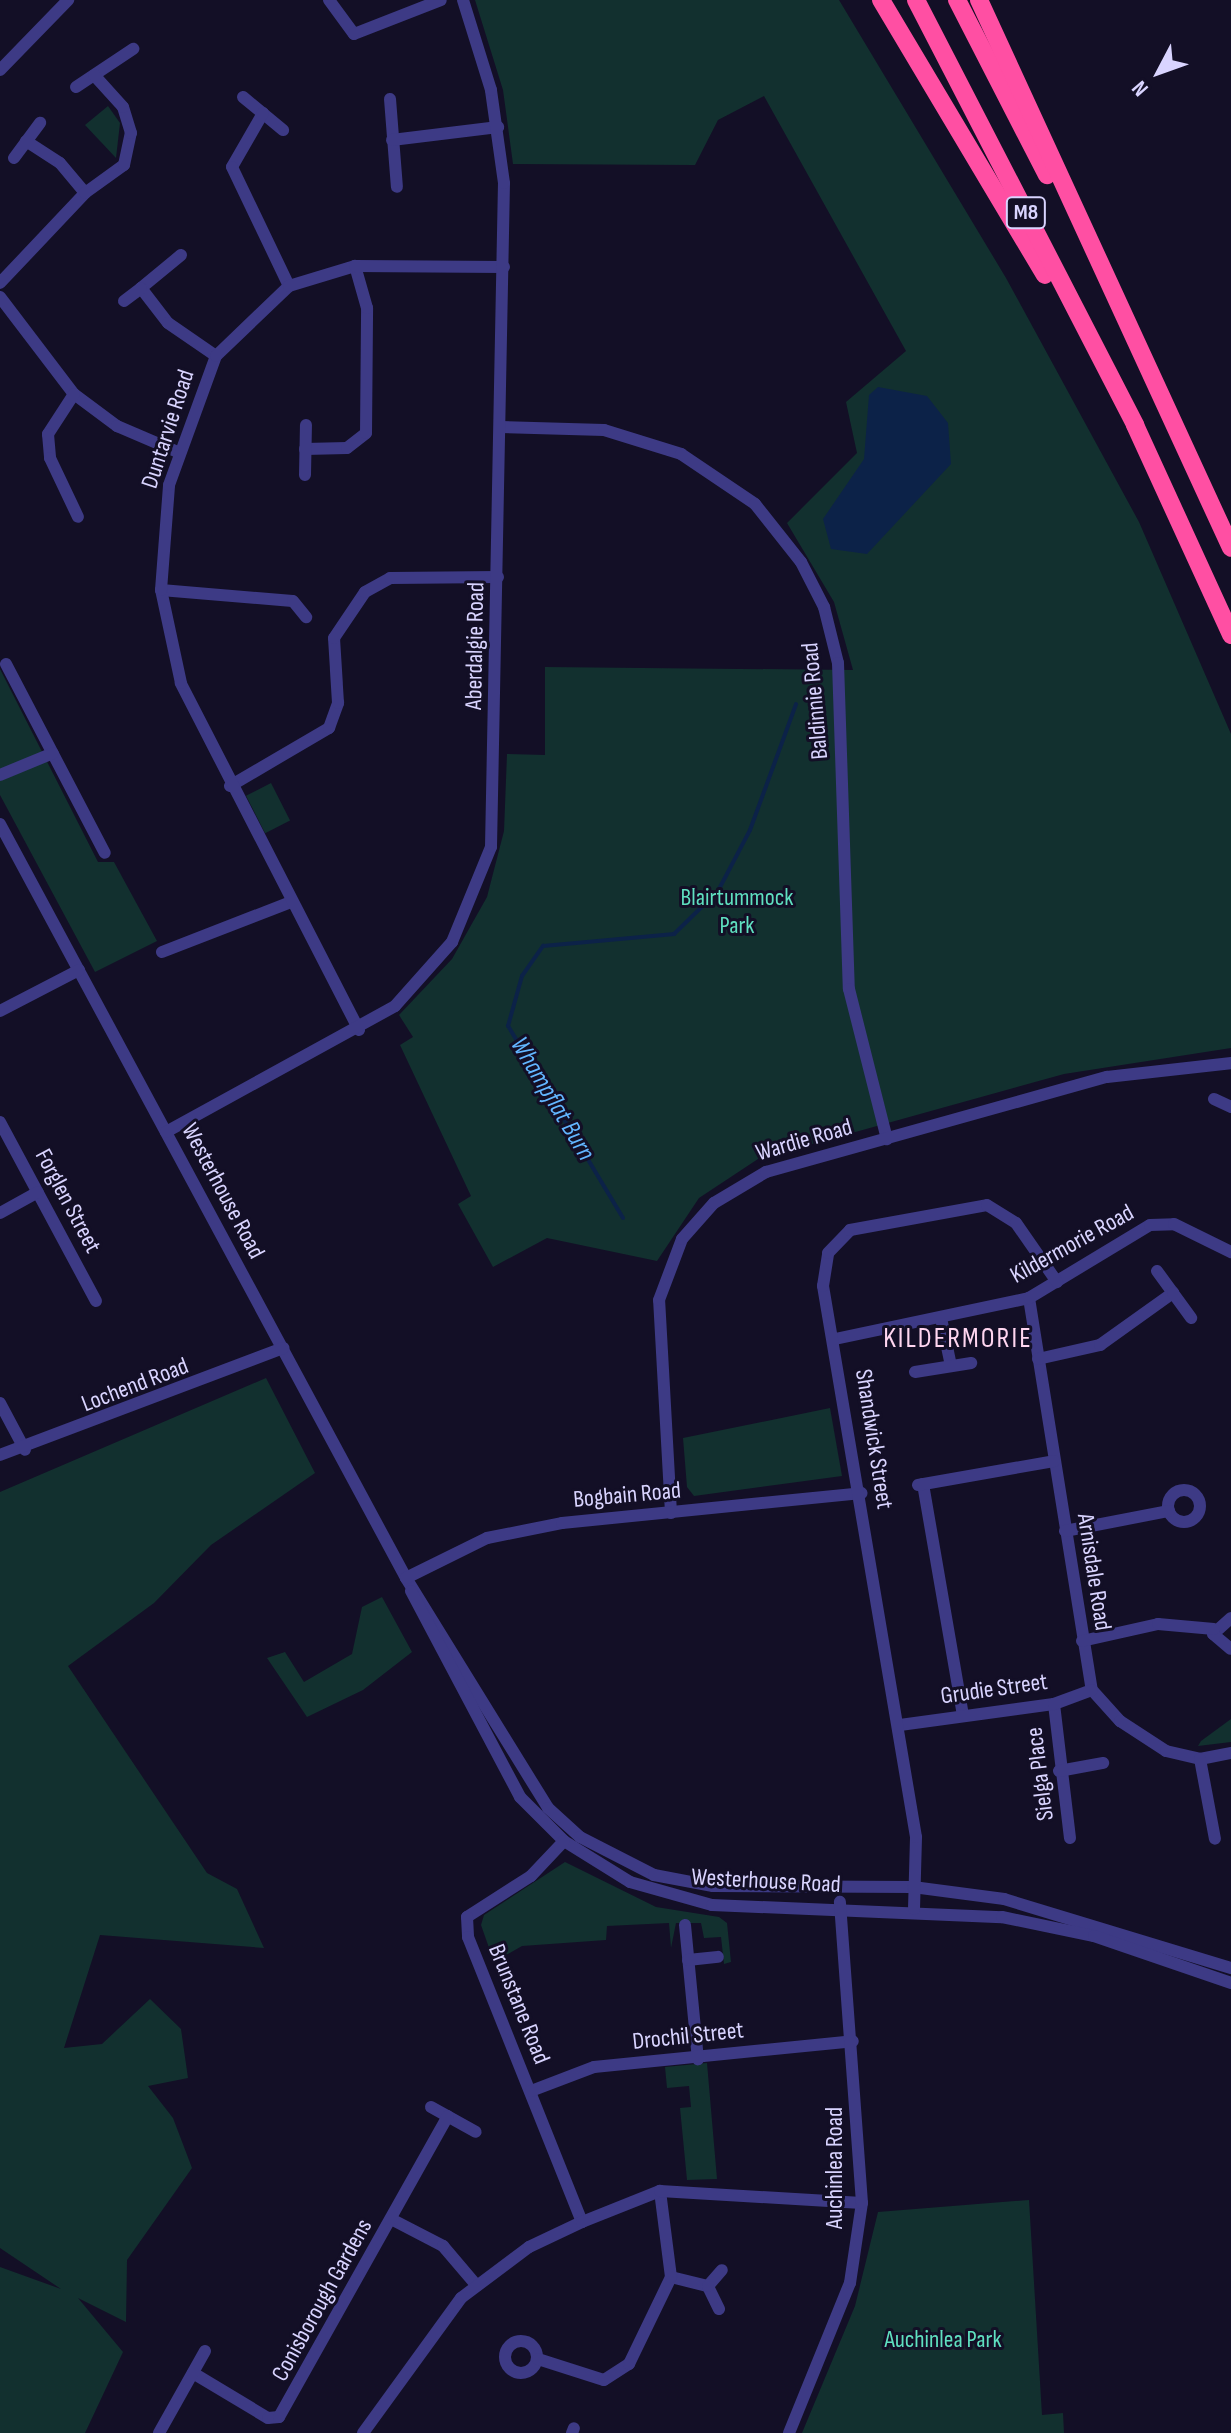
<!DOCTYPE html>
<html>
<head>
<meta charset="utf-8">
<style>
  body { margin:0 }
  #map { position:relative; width:1231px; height:2433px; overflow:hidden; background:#130f26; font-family:"Sofia Sans Condensed",sans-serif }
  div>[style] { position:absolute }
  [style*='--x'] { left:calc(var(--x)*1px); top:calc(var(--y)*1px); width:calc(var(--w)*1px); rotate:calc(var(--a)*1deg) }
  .green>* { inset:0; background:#12302f; transform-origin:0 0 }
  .water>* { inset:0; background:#0c2248 }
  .stream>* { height:4px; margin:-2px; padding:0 2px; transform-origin:2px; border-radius:2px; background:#0c2248 }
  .minor>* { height:12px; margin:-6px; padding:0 6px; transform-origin:6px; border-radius:6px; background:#3d3a85 }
  .minor>.ring { margin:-6px; padding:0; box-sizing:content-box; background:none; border:12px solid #3d3a85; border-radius:50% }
  .highway>* { height:18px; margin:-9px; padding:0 9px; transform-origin:9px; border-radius:9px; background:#ff4fa3 }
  span { translate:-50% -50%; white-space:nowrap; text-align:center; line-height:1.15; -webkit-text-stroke:6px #130f26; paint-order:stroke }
  .shield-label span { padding:2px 6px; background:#130f26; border:2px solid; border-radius:6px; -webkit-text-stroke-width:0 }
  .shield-label { font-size:22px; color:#d9d4ff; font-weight:700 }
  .street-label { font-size:24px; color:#d9d4ff }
  .park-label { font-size:24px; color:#5fe0c0 }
  .water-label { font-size:26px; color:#62b6ff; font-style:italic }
  .quarter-label { font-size:28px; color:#ffd6f0; letter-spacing:2px }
  .north { position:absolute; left:1119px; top:32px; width:80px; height:80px; -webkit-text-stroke:6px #130f26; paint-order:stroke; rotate:229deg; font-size:22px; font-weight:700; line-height:32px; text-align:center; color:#d9d4ff }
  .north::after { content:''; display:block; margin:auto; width:28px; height:36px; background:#d9d4ff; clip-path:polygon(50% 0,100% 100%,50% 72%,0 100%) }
</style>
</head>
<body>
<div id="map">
  <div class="green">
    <div style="clip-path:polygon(475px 0,839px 0,1006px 278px,1139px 522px,1231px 734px,1231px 1048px,1064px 1074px,758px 1159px,699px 1198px,657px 1261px,547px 1238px,493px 1267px,458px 1204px,471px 1196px,400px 1045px,413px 1037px,399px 1015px,452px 959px,487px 897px,504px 831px,507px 754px,545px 755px,545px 667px,853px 670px,834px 602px,787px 523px,857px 453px,846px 402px,906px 351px,764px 96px,718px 120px,695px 165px,513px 164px,503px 90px)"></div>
    <div style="clip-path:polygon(108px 106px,120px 123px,116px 158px,85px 125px)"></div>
    <div style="clip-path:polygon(0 669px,98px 862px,114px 862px,157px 941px,95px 972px,0 795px)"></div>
    <div style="left:271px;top:783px;width:42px;height:28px;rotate:63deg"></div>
    <div style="clip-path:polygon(266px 1378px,315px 1473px,211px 1545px,154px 1603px,68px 1666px,207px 1873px,237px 1889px,264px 1948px,100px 1935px,64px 2048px,102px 2044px,150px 1999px,181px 2029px,188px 2078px,148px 2086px,173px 2118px,192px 2168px,127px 2260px,126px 2322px,78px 2298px,123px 2352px,85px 2433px,0 2433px,0 2267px,61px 2289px,0 2248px,0 1492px)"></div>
    <div style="clip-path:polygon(830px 1408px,842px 1476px,694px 1496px,687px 1487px,683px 1438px)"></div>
    <div style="clip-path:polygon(382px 1597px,412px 1652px,363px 1690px,307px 1717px,267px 1658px,285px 1652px,304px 1682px,352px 1654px,362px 1607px)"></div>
    <div style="clip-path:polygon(1231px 1719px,1231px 1742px,1198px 1746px,1201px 1741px)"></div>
    <div style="clip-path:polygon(565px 1862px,656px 1907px,719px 1917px,727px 1923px,731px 1962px,724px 1964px,721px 1937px,704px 1938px,701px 1923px,676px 1923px,671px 1948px,669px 1923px,607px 1926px,606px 1940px,522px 1946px,494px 1962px,481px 1925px,484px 1915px)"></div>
    <div style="clip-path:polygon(707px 2063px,717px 2179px,687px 2180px,680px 2108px,691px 2107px,689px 2086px,667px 2088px,665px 2067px)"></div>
    <div style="clip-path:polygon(1029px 2200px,1042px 2415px,1063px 2413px,1064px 2433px,802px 2433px,855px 2306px,878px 2212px)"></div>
  </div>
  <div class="water">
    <div style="clip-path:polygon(878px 387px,927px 396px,948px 423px,951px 464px,867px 554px,831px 549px,823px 519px,864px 459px,869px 395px)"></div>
  </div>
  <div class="stream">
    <div style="--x:623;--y:1218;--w:224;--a:-120.9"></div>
    <div style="--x:508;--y:1026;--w:52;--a:-74.4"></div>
    <div style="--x:522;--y:976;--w:37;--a:-55"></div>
    <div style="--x:543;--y:946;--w:132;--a:-5.2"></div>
    <div style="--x:674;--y:934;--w:62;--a:-44.3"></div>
    <div style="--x:718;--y:891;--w:69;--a:-62.3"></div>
    <div style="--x:750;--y:830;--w:134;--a:-69.9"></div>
  </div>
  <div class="minor">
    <div style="--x:329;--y:0;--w:42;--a:53.7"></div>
    <div style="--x:354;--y:34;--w:93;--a:-21.3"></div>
    <div style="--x:0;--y:70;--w:98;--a:-45.8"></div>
    <div style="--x:76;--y:87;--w:69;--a:-33.7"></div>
    <div style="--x:243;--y:97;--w:52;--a:39.5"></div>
    <div style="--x:390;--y:99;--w:88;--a:85.5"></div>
    <div style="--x:263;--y:113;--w:62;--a:119.9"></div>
    <div style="--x:232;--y:167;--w:132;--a:64.4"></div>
    <div style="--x:392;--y:140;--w:107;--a:-7"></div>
    <div style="--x:26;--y:141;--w:40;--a:32.9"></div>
    <div style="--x:60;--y:163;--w:39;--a:50"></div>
    <div style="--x:14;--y:158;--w:44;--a:-53.4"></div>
    <div style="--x:181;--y:255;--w:52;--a:140.5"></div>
    <div style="--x:141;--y:288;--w:44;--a:52.4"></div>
    <div style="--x:168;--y:323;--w:58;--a:34.5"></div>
    <div style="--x:0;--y:283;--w:124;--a:-46.6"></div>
    <div style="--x:85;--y:193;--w:48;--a:-35.7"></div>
    <div style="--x:124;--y:165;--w:33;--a:-78"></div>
    <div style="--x:131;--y:133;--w:27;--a:-107"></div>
    <div style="--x:123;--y:107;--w:43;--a:-132.2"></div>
    <div style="--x:0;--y:297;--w:122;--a:52.7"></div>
    <div style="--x:74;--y:394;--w:54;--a:36.7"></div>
    <div style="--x:117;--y:426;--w:66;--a:23.1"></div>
    <div style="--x:124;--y:301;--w:21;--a:-37"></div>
    <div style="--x:74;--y:394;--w:48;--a:123"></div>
    <div style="--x:48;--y:434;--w:24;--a:85"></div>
    <div style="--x:50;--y:458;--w:65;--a:64.6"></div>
    <div style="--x:500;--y:427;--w:104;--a:1.7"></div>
    <div style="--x:604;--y:430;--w:81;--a:17.3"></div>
    <div style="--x:681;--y:454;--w:89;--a:34"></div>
    <div style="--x:755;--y:504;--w:74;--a:51.6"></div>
    <div style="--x:801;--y:562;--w:51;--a:62.9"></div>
    <div style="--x:824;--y:607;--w:58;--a:76"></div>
    <div style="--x:838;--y:663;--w:326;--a:88.1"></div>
    <div style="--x:849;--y:989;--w:155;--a:75.8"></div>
    <div style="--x:305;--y:449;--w:42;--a:-1.4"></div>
    <div style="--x:347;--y:448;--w:24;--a:-38"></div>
    <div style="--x:366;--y:433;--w:125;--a:-89.5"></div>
    <div style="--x:367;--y:308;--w:44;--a:-105.9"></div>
    <div style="--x:305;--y:475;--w:50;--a:-88.9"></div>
    <div style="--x:161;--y:590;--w:132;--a:4.8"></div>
    <div style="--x:293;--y:601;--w:21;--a:51"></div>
    <div style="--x:6;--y:664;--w:213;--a:62.4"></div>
    <div style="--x:0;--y:775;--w:57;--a:-22.5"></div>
    <div style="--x:230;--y:786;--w:115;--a:-30.4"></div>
    <div style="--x:329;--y:728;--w:27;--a:-70"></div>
    <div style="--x:338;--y:703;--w:65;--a:-93.5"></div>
    <div style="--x:334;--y:638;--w:55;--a:-56"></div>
    <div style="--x:365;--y:592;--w:29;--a:-29"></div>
    <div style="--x:390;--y:578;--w:108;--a:-0.5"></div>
    <div style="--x:0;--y:824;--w:856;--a:61.7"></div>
    <div style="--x:406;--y:1578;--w:270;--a:58.3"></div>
    <div style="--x:548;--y:1808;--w:43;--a:42.2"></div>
    <div style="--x:580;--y:1837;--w:83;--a:27.2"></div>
    <div style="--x:654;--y:1875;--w:60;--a:10.6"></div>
    <div style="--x:713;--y:1886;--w:200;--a:0.3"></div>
    <div style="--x:913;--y:1887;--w:92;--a:7.5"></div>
    <div style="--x:1004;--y:1899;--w:237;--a:16.9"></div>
    <div style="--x:162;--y:952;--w:138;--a:-21.2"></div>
    <div style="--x:0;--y:1011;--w:89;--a:-27.4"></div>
    <div style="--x:359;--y:1030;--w:390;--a:-117.2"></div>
    <div style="--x:181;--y:683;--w:95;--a:-102.1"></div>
    <div style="--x:161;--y:590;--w:105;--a:-85.6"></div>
    <div style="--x:169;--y:485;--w:137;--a:-70"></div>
    <div style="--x:216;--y:356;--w:101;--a:-43.8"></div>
    <div style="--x:289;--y:286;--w:69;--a:-16.9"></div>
    <div style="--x:355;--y:266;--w:149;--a:0.4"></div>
    <div style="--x:1214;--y:1099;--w:19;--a:25"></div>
    <div style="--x:0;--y:1122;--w:203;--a:61.8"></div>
    <div style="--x:166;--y:1132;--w:261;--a:-28.8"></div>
    <div style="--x:395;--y:1006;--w:86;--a:-48.3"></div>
    <div style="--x:452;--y:942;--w:103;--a:-67.7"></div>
    <div style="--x:491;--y:847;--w:664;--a:-88.88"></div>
    <div style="--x:504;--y:183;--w:94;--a:-98"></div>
    <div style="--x:491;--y:90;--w:94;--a:-107.3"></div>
    <div style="--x:0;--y:1213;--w:43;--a:-28.9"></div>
    <div style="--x:1157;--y:1271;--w:27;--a:54"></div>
    <div style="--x:1029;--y:1298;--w:397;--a:80.9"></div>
    <div style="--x:1092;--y:1690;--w:42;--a:47.9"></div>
    <div style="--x:1120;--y:1721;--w:55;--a:33.1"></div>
    <div style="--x:1166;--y:1751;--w:35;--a:13"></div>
    <div style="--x:1200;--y:1759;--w:32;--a:-11"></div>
    <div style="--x:941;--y:1318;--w:49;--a:78.2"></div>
    <div style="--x:835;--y:1339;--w:198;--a:-11.9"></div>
    <div style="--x:1029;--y:1298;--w:141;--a:-31.1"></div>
    <div style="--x:1150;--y:1225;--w:24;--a:-2"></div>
    <div style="--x:1174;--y:1224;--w:64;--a:26.2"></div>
    <div style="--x:1038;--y:1359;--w:64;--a:-12.7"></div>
    <div style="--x:1100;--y:1345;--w:90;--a:-35.5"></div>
    <div style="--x:1173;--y:1293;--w:31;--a:54"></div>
    <div style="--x:915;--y:1372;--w:57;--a:-9.1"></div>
    <div style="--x:0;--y:1403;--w:53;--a:62"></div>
    <div style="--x:0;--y:1455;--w:303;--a:-20.7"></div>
    <div style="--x:923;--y:1484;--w:235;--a:80.2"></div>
    <div style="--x:918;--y:1485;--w:138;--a:-10"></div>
    <div class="ring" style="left:1168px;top:1490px;width:20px;height:20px"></div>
    <div style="--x:671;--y:1513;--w:213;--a:-93.2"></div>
    <div style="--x:659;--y:1300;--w:65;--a:-69.3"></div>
    <div style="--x:682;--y:1239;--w:48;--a:-48.4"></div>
    <div style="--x:714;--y:1203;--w:61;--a:-30.8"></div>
    <div style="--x:766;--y:1172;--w:354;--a:-15.6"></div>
    <div style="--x:1107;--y:1077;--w:125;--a:-6.4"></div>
    <div style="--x:1065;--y:1531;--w:106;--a:-10.9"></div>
    <div style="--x:406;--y:1578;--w:90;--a:-26.3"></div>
    <div style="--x:487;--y:1538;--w:76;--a:-11.3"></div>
    <div style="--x:562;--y:1523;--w:301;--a:-5.7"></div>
    <div style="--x:411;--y:1591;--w:233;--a:62.1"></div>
    <div style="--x:520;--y:1797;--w:62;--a:45"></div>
    <div style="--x:564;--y:1841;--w:78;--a:31.8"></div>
    <div style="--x:630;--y:1882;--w:85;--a:15.7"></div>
    <div style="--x:712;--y:1905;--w:290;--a:2.4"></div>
    <div style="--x:1002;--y:1917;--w:94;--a:11.7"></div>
    <div style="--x:1094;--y:1936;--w:145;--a:18.9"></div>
    <div style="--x:1231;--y:1618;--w:24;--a:138"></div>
    <div style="--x:1213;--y:1634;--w:23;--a:40"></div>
    <div style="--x:1082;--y:1641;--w:78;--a:-12.6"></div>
    <div style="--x:1158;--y:1624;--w:56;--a:5.1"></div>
    <div style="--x:1054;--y:1704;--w:135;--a:83.2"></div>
    <div style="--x:900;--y:1725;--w:155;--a:-7.8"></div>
    <div style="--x:1054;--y:1704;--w:40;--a:-20.2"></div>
    <div style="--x:1200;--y:1759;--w:81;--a:79.4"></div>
    <div style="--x:1059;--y:1771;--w:45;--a:-10.3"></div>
    <div style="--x:564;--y:1841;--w:48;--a:133.3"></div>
    <div style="--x:531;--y:1876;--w:76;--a:147.4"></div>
    <div style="--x:467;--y:1917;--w:20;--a:87"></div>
    <div style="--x:468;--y:1937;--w:307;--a:68.2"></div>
    <div style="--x:914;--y:1909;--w:72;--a:-88.4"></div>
    <div style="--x:916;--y:1837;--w:559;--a:-99.58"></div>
    <div style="--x:823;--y:1286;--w:33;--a:-81"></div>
    <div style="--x:828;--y:1253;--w:32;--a:-46"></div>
    <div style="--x:850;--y:1230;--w:139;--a:-10.3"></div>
    <div style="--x:987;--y:1205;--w:34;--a:32"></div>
    <div style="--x:1016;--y:1223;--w:72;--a:55.2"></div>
    <div style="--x:685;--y:1925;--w:135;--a:84.5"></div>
    <div style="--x:688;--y:1960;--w:30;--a:-6"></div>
    <div style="--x:531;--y:2091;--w:67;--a:-20.9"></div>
    <div style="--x:594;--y:2067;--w:260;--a:-5.7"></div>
    <div style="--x:431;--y:2107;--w:51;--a:29.1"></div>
    <div style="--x:391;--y:2219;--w:59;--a:27.4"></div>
    <div style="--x:443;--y:2246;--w:52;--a:49.6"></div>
    <div style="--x:671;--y:2277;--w:38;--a:14"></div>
    <div style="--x:719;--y:2309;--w:25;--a:-116"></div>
    <div style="--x:708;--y:2286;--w:21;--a:-49"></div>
    <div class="ring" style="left:505px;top:2341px;width:20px;height:20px"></div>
    <div style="--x:538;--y:2359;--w:69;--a:17.7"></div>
    <div style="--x:604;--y:2380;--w:30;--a:-33"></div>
    <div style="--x:629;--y:2364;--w:97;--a:-64.2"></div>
    <div style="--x:671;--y:2277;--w:87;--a:-97.3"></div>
    <div style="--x:193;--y:2373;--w:87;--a:31"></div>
    <div style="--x:268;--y:2418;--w:11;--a:-5"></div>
    <div style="--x:279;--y:2417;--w:345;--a:-60.7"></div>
    <div style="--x:159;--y:2433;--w:94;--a:-60.7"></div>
    <div style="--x:363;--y:2433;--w:167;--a:-54"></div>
    <div style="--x:461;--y:2298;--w:85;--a:-36.9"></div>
    <div style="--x:529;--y:2247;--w:59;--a:-25.3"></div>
    <div style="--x:582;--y:2222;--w:84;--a:-21.7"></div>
    <div style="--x:660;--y:2191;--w:202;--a:3.4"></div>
    <div style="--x:572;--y:2433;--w:5;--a:-68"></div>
    <div style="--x:789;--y:2433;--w:162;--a:-67.9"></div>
    <div style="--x:850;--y:2283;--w:81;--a:-81.5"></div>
    <div style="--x:862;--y:2203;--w:302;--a:-94.2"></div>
  </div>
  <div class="highway">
    <div style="--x:881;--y:0;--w:320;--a:59.2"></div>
    <div style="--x:916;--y:0;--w:478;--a:62.7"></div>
    <div style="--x:1135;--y:425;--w:231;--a:65.4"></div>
    <div style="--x:957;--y:0;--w:197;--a:62.8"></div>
    <div style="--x:979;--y:0;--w:603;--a:65.3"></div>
  </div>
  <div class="shield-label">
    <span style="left:1026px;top:213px">M8</span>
  </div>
  <div class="street-label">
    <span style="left:168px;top:429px;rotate:-72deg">Duntarvie Road</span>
    <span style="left:475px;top:646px;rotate:-89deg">Aberdalgie Road</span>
    <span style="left:815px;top:701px;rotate:-95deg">Baldinnie Road</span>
    <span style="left:804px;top:1140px;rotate:-16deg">Wardie Road</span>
    <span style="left:223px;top:1191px;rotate:62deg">Westerhouse Road</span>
    <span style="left:68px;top:1201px;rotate:62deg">Forglen Street</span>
    <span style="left:1072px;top:1244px;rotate:-29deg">Kildermorie Road</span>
    <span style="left:135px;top:1385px;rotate:-21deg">Lochend Road</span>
    <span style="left:874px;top:1439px;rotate:81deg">Shandwick Street</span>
    <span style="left:627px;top:1495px;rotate:-5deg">Bogbain Road</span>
    <span style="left:1094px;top:1572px;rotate:81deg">Arnisdale Road</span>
    <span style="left:994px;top:1689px;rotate:-8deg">Grudie Street</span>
    <span style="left:1040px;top:1774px;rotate:-97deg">Sielga Place</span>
    <span style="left:766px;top:1881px;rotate:3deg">Westerhouse Road</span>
    <span style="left:519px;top:2004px;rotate:68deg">Brunstane Road</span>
    <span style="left:688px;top:2036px;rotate:-6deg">Drochil Street</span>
    <span style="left:835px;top:2168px;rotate:-90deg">Auchinlea Road</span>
    <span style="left:322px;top:2300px;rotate:-61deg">Conisborough Gardens</span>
  </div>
  <div class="park-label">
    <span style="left:737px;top:912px">Blairtummock<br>Park</span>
    <span style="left:943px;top:2340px">Auchinlea Park</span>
  </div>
  <div class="water-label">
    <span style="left:552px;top:1099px;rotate:59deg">Whampflat Burn</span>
  </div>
  <div class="quarter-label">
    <span style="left:958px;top:1339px">KILDERMORIE</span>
  </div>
  <div class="north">N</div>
</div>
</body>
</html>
